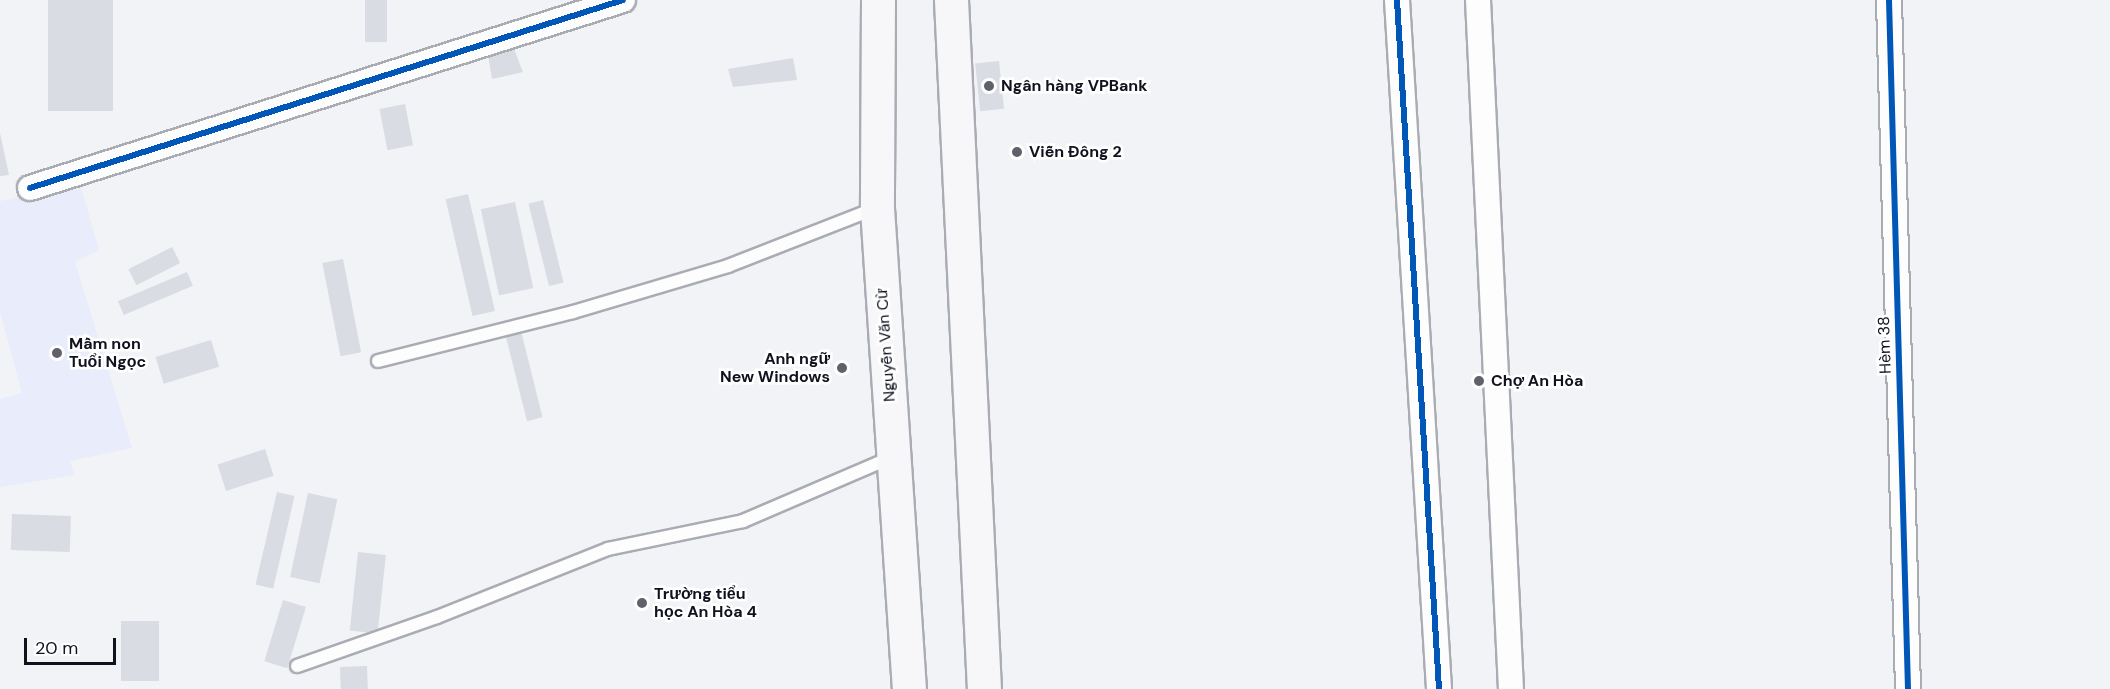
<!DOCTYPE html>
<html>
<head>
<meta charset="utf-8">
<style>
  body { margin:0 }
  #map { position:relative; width:2110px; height:689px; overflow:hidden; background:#f2f3f7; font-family:"DM Sans",sans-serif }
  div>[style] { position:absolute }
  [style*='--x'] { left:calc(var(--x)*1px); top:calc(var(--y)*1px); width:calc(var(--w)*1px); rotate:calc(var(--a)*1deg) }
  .built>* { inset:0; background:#e8ecfb }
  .building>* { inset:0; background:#d9dce3; transform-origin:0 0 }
  .roads { filter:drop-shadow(2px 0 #aaacb3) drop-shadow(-2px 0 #aaacb3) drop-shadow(0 2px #aaacb3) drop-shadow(0 -2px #aaacb3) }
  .service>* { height:12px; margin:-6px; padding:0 6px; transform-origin:6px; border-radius:6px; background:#fdfdfe }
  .minor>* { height:24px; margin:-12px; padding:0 12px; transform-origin:12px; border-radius:12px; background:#fdfdfe }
  .secondary>* { height:33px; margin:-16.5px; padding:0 16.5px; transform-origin:16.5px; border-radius:16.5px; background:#f7f7fa }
  .cycleway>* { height:6px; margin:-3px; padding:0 3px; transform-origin:3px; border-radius:3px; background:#0057b8 }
  .dots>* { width:16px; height:16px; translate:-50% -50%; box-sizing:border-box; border:3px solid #fff; border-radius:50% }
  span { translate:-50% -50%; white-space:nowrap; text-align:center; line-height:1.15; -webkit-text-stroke:5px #fff; paint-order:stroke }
  .poi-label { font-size:16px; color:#10131f; font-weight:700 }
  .left { translate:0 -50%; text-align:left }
  .right { translate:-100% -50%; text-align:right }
  .street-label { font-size:16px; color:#10131f }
  .scale { position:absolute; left:24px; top:638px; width:92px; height:27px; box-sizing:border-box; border:3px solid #10131f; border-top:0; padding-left:8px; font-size:18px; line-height:21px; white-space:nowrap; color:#10131f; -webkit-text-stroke:4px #fff; paint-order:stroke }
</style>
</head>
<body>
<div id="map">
  <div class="built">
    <div style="clip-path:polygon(81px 187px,99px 250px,75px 262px,132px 448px,70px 461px,75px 475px,0 487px,0 399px,22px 393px,0 312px,0 201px)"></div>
  </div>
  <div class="building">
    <div style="left:48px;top:0;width:65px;height:111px"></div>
    <div style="left:365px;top:0;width:22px;height:42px"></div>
    <div style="clip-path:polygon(512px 44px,523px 72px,492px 79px,487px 48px)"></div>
    <div style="clip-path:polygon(793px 58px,797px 80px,733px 87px,728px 69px)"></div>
    <div style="left:999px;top:61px;width:48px;height:24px;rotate:84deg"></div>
    <div style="left:405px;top:104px;width:42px;height:26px;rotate:79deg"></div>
    <div style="clip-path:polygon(0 133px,9px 175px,0 176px)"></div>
    <div style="left:468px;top:194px;width:120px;height:23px;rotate:77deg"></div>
    <div style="left:543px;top:200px;width:85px;height:15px;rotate:76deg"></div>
    <div style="left:515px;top:202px;width:88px;height:35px;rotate:78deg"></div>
    <div style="left:172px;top:247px;width:18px;height:49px;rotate:63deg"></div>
    <div style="left:343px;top:259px;width:95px;height:21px;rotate:79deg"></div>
    <div style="left:187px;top:272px;width:15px;height:75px;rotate:67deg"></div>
    <div style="left:521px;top:331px;width:89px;height:16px;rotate:76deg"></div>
    <div style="left:211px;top:340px;width:28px;height:58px;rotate:73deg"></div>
    <div style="left:265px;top:449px;width:28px;height:50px;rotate:72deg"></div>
    <div style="left:277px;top:492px;width:18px;height:95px;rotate:13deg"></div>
    <div style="left:308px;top:493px;width:30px;height:86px;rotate:12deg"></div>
    <div style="left:12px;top:514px;width:59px;height:36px;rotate:2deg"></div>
    <div style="left:358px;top:552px;width:28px;height:79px;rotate:6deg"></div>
    <div style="left:283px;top:600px;width:24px;height:64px;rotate:17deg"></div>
    <div style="left:121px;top:621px;width:38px;height:60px"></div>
    <div style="left:367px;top:666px;width:23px;height:27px;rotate:88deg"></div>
  </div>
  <div class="roads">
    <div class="service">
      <div style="--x:378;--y:361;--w:201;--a:-14.1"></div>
      <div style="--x:573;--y:312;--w:162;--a:-16.5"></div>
      <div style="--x:728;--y:266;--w:159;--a:-21.4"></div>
      <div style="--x:297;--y:666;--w:148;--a:-19.3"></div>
      <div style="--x:437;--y:617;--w:184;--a:-21.7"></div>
      <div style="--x:608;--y:549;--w:138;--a:-11.7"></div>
      <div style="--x:743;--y:521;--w:162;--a:-23.2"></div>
    </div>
    <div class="minor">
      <div style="--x:1397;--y:0;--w:690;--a:86.51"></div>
      <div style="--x:1478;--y:0;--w:690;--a:87.26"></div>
      <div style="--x:1889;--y:0;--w:689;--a:88.42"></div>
      <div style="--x:30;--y:188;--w:622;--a:-17.59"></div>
    </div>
    <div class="secondary">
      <div style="--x:878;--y:0;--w:208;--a:90.3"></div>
      <div style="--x:877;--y:208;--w:482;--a:86.2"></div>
      <div style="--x:951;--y:0;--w:690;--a:87.26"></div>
    </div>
  </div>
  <div class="cycleway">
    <div style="--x:1397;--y:0;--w:690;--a:86.51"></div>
    <div style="--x:1889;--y:0;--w:689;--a:88.42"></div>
    <div style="--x:30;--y:188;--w:622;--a:-17.59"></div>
  </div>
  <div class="dots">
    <div style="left:989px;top:86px;background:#5f616b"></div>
    <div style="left:1017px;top:152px;background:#5f616b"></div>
    <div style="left:57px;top:353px;background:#5f616b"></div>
    <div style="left:842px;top:368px;background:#5f616b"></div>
    <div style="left:1479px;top:381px;background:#5f616b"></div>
    <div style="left:642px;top:603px;background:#5f616b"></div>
  </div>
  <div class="poi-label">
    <span class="left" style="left:1001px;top:86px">Ngân hàng VPBank</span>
    <span class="left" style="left:1029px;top:152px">Viễn Đông 2</span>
    <span class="left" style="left:69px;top:353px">Mầm non<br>Tuổi Ngọc</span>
    <span class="right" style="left:830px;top:368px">Anh ngữ<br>New Windows</span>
    <span class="left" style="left:1491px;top:381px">Chợ An Hòa</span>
    <span class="left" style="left:654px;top:603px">Trường tiểu<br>học An Hòa 4</span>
  </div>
  <div class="street-label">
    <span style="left:886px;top:345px;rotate:-94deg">Nguyễn Văn Cừ</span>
    <span style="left:1885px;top:345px;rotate:-92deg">Hèm 38</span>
  </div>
  <div class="scale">20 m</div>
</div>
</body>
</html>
